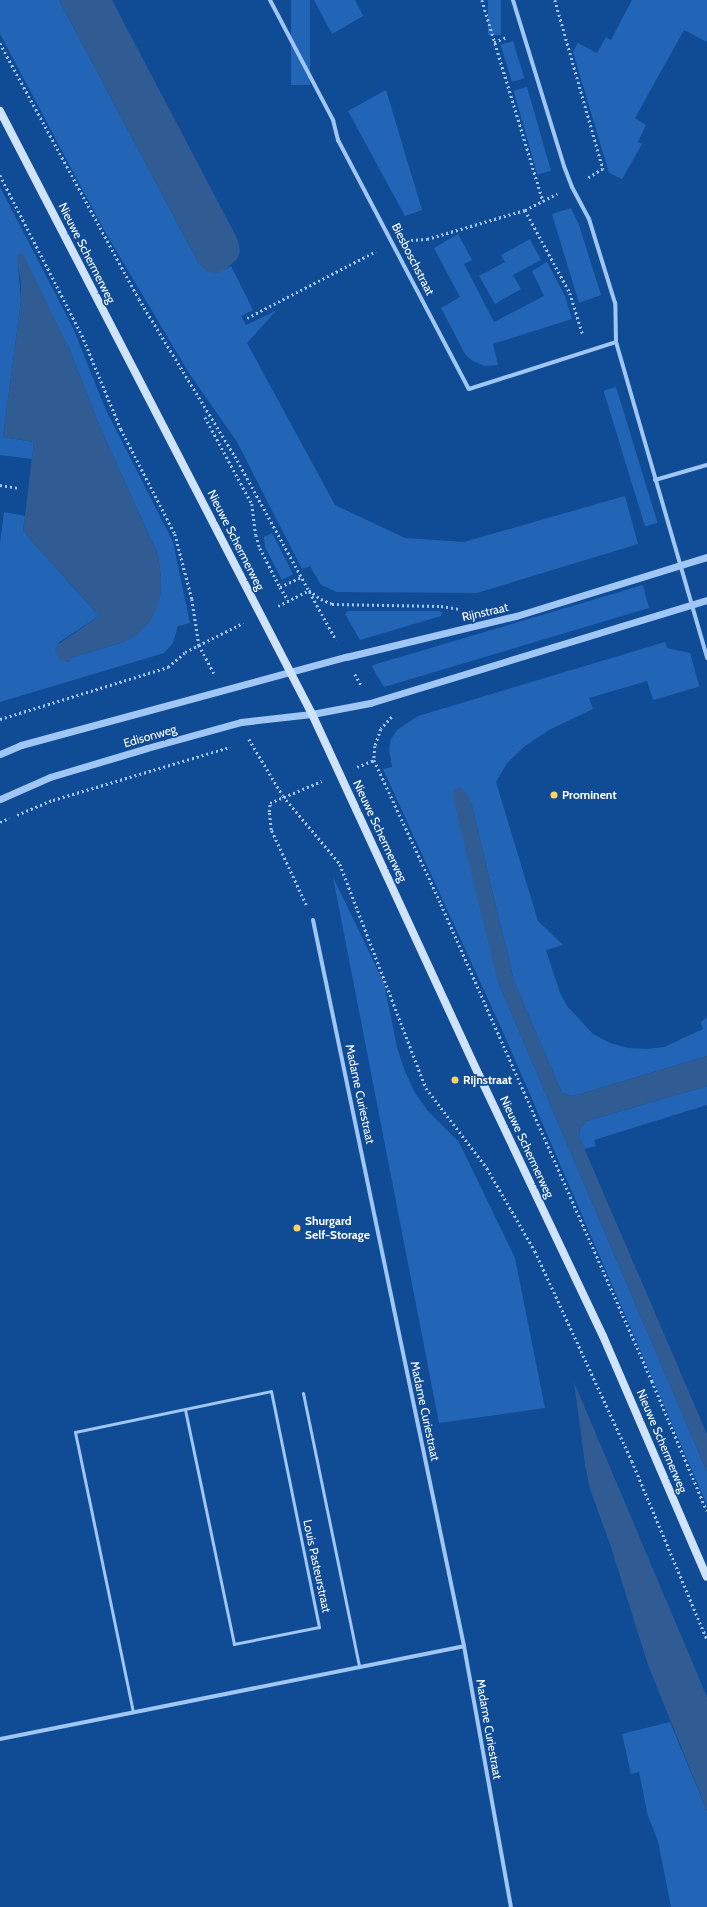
<!DOCTYPE html>
<html>
<head>
<meta charset="utf-8">
<style>
  body { margin:0 }
  #map { position:relative; width:707px; height:1907px; overflow:hidden; background:#104b96; font-family:Cabin,sans-serif }
  div>[style] { position:absolute }
  [style*='--x'] { left:calc(var(--x)*1px); top:calc(var(--y)*1px); width:calc(var(--w)*1px); rotate:calc(var(--a)*1deg) }
  .green>* { inset:0; background:#2265b6; transform-origin:0 0 }
  .water>* { inset:0; background:#305b93 }
  .path>* { height:2.5px; margin-top:-1.25px; transform-origin:0; background:repeating-linear-gradient(90deg,#9fc6f4 0 2px,transparent 0 5px) }
  .service>* { height:3px; margin:-1.5px; padding:0 1.5px; transform-origin:1.5px; border-radius:1.5px; background:#9fc6f4 }
  .minor>* { height:4px; margin:-2px; padding:0 2px; transform-origin:2px; border-radius:2px; background:#9fc6f4 }
  .tertiary>* { height:7px; margin:-3.5px; padding:0 3.5px; transform-origin:3.5px; border-radius:3.5px; background:#9fc6f4 }
  .secondary>* { height:8px; margin:-4px; padding:0 4px; transform-origin:4px; border-radius:4px; background:#cfe3fd }
  .dots>* { width:11px; height:11px; translate:-50% -50%; box-sizing:border-box; border:2px solid #104b96; border-radius:50% }
  span { translate:-50% -50%; white-space:nowrap; text-align:center; line-height:1.15; -webkit-text-stroke:3.5px #104b96; paint-order:stroke }
  .street-label { font-size:12px; color:#fff }
  .poi-label { font-size:12px; color:#fff; font-weight:700 }
  .left { translate:0 -50%; text-align:left }
</style>
</head>
<body>
<div id="map">
  <div class="green">
    <div style="clip-path:polygon(0 0,59px 0,199px 264px,225px 270px,231px 266px,253px 310px,241px 316px,246px 325px,275px 311px,275px 312px,247px 343px,335px 505px,405px 538px,464px 542px,625px 496px,638px 544px,477px 593px,337px 592px,321px 585px,310px 566px,302px 569px,237px 442px,189px 373px,104px 230px,0 34px)"></div>
    <div style="left:291px;top:0;width:19px;height:85px"></div>
    <div style="clip-path:polygon(314px 0,355px 0,363px 16px,332px 34px)"></div>
    <div style="left:488px;top:0;width:13px;height:35px"></div>
    <div style="clip-path:polygon(632px 0,707px 0,707px 42px,684px 30px,635px 118px,646px 125px,638px 142px,642px 144px,622px 179px,609px 173px,573px 52px,578px 43px,597px 53px,606px 37px,611px 40px)"></div>
    <div style="left:513px;top:41px;width:39px;height:13px;rotate:73deg"></div>
    <div style="left:527px;top:87px;width:87px;height:14px;rotate:74deg"></div>
    <div style="clip-path:polygon(386px 90px,422px 210px,405px 216px,348px 111px)"></div>
    <div style="clip-path:polygon(0 187px,73px 328px,105px 408px,173px 542px,190px 623px,178px 626px,173px 643px,164px 653px,0 702px,0 544px,4px 512px,25px 516px,23px 531px,99px 616px,58px 643px,67px 662px,70px 661px,70px 658px,124px 642px,160px 598px,161px 578px,158px 555px,100px 427px,69px 348px,17px 255px,21px 301px,3px 437px,34px 442px,32px 459px,0 455px)"></div>
    <div style="clip-path:polygon(571px 208px,579px 225px,601px 295px,579px 303px,552px 214px)"></div>
    <div style="clip-path:polygon(458px 234px,472px 260px,464px 264px,494px 322px,544px 296px,532px 271px,547px 262px,565px 296px,572px 319px,493px 344px,498px 365px,484px 366px,471px 360px,465px 354px,441px 308px,460px 297px,434px 248px)"></div>
    <div style="clip-path:polygon(530px 239px,541px 260px,513px 275px,521px 289px,495px 304px,479px 276px,505px 262px,501px 255px)"></div>
    <div style="left:616px;top:387px;width:142px;height:13px;rotate:73deg"></div>
    <div style="clip-path:polygon(272px 533px,293px 574px,282px 580px,265px 547px,264px 537px)"></div>
    <div style="clip-path:polygon(643px 585px,649px 608px,384px 687px,372px 667px,373px 665px)"></div>
    <div style="clip-path:polygon(348px 611px,440px 611px,442px 613px,441px 616px,360px 640px,345px 614px)"></div>
    <div style="clip-path:polygon(665px 642px,667px 648px,690px 653px,699px 685px,698px 687px,653px 700px,647px 681px,589px 698px,593px 709px,549px 730px,525px 746px,507px 763px,496px 782px,538px 921px,563px 945px,546px 950px,560px 993px,567px 1006px,593px 1034px,610px 1043px,628px 1048px,647px 1049px,664px 1047px,703px 1029px,701px 1022px,707px 1017px,707px 1056px,573px 1096px,562px 1093px,514px 981px,470px 798px,498px 982px,707px 1472px,707px 1505px,503px 1032px,383px 769px,392px 767px,389px 749px,391px 739px,397px 730px,418px 716px)"></div>
    <div style="clip-path:polygon(333px 877px,384px 983px,397px 1047px,404px 1069px,415px 1093px,428px 1111px,459px 1142px,515px 1258px,545px 1408px,439px 1423px)"></div>
    <div style="clip-path:polygon(707px 1086px,707px 1105px,594px 1140px,596px 1146px,584px 1149px,579px 1136px,580px 1129px,587px 1121px)"></div>
    <div style="clip-path:polygon(670px 1722px,707px 1811px,707px 1907px,671px 1907px,658px 1841px,648px 1816px,639px 1772px,631px 1774px,622px 1734px)"></div>
  </div>
  <div class="water">
    <div style="clip-path:polygon(59px 0,112px 0,238px 240px,240px 252px,237px 259px,225px 270px,217px 273px,208px 272px,199px 264px)"></div>
    <div style="clip-path:polygon(21px 253px,23px 254px,69px 348px,100px 427px,158px 555px,161px 577px,160px 598px,157px 609px,148px 624px,138px 634px,124px 642px,70px 658px,71px 661px,66px 662px,66px 660px,62px 661px,58px 658px,55px 650px,56px 646px,99px 616px,23px 531px,34px 442px,3px 437px,21px 301px,21px 284px,17px 259px,17px 255px)"></div>
    <div style="clip-path:polygon(460px 787px,470px 798px,514px 981px,562px 1093px,573px 1096px,707px 1056px,707px 1086px,587px 1121px,580px 1129px,579px 1136px,707px 1434px,707px 1472px,498px 982px,453px 798px,454px 790px)"></div>
    <div style="clip-path:polygon(574px 1382px,707px 1697px,707px 1811px,648px 1665px,611px 1547px,590px 1489px,585px 1465px)"></div>
  </div>
  <div class="path">
    <div style="--x:482;--y:0;--w:210;--a:73.1"></div>
    <div style="--x:555;--y:0;--w:176;--a:74.1"></div>
    <div style="--x:603;--y:169;--w:17;--a:149"></div>
    <div style="--x:494;--y:42;--w:14;--a:-21"></div>
    <div style="--x:0;--y:43;--w:291;--a:61.5"></div>
    <div style="--x:139;--y:299;--w:184;--a:58.6"></div>
    <div style="--x:235;--y:456;--w:210;--a:61.2"></div>
    <div style="--x:0;--y:175;--w:180;--a:62.9"></div>
    <div style="--x:82;--y:335;--w:102;--a:67.5"></div>
    <div style="--x:121;--y:429;--w:118;--a:62.8"></div>
    <div style="--x:175;--y:534;--w:67;--a:75.3"></div>
    <div style="--x:192;--y:599;--w:47;--a:81.3"></div>
    <div style="--x:199;--y:645;--w:32;--a:62"></div>
    <div style="--x:525;--y:210;--w:36;--a:-27"></div>
    <div style="--x:411;--y:240;--w:16;--a:-4"></div>
    <div style="--x:427;--y:239;--w:102;--a:-16.5"></div>
    <div style="--x:525;--y:210;--w:94;--a:61.5"></div>
    <div style="--x:570;--y:293;--w:44;--a:72.8"></div>
    <div style="--x:247;--y:318;--w:145;--a:-27.4"></div>
    <div style="--x:205;--y:417;--w:99;--a:61.6"></div>
    <div style="--x:252;--y:504;--w:31;--a:83"></div>
    <div style="--x:256;--y:535;--w:14;--a:73"></div>
    <div style="--x:260;--y:548;--w:44;--a:62.9"></div>
    <div style="--x:280;--y:587;--w:23;--a:-25"></div>
    <div style="--x:0;--y:485;--w:20;--a:9"></div>
    <div style="--x:280;--y:587;--w:15;--a:58"></div>
    <div style="--x:278;--y:606;--w:35;--a:-27"></div>
    <div style="--x:309;--y:590;--w:15;--a:37"></div>
    <div style="--x:321;--y:599;--w:12;--a:24"></div>
    <div style="--x:332;--y:604;--w:109;--a:1.1"></div>
    <div style="--x:441;--y:606;--w:20;--a:9"></div>
    <div style="--x:355;--y:674;--w:13;--a:61"></div>
    <div style="--x:392;--y:717;--w:16;--a:133"></div>
    <div style="--x:381;--y:729;--w:18;--a:109"></div>
    <div style="--x:375;--y:746;--w:14;--a:94"></div>
    <div style="--x:374;--y:760;--w:159;--a:65"></div>
    <div style="--x:441;--y:904;--w:522;--a:66.14"></div>
    <div style="--x:652;--y:1381;--w:141;--a:67.1"></div>
    <div style="--x:0;--y:719;--w:176;--a:-17.2"></div>
    <div style="--x:168;--y:667;--w:23;--a:-41"></div>
    <div style="--x:185;--y:652;--w:65;--a:-26.6"></div>
    <div style="--x:249;--y:739;--w:66;--a:59.2"></div>
    <div style="--x:283;--y:796;--w:89;--a:50"></div>
    <div style="--x:340;--y:864;--w:240;--a:69"></div>
    <div style="--x:426;--y:1088;--w:101;--a:52.7"></div>
    <div style="--x:487;--y:1168;--w:96;--a:60"></div>
    <div style="--x:535;--y:1251;--w:231;--a:65.2"></div>
    <div style="--x:632;--y:1461;--w:193;--a:67.2"></div>
    <div style="--x:357;--y:767;--w:18;--a:-22"></div>
    <div style="--x:17;--y:815;--w:39;--a:-23"></div>
    <div style="--x:53;--y:800;--w:185;--a:-16.7"></div>
    <div style="--x:0;--y:822;--w:10;--a:-24"></div>
    <div style="--x:306;--y:905;--w:83;--a:-115"></div>
    <div style="--x:271;--y:830;--w:18;--a:-96"></div>
    <div style="--x:269;--y:812;--w:9;--a:-84"></div>
    <div style="--x:270;--y:803;--w:56;--a:-22.9"></div>
  </div>
  <div class="service">
    <div style="--x:303;--y:1393;--w:280;--a:78.4"></div>
    <div style="--x:133;--y:1712;--w:286;--a:-101.7"></div>
    <div style="--x:75;--y:1432;--w:200;--a:-11.8"></div>
    <div style="--x:271;--y:1391;--w:241;--a:78.5"></div>
    <div style="--x:319;--y:1627;--w:87;--a:168.7"></div>
    <div style="--x:234;--y:1644;--w:240;--a:-101.8"></div>
  </div>
  <div class="minor">
    <div style="--x:270;--y:0;--w:136;--a:62.3"></div>
    <div style="--x:333;--y:120;--w:21;--a:76"></div>
    <div style="--x:338;--y:140;--w:281;--a:62.3"></div>
    <div style="--x:469;--y:389;--w:154;--a:-17.7"></div>
    <div style="--x:616;--y:342;--w:39;--a:-91"></div>
    <div style="--x:615;--y:303;--w:88;--a:-107.2"></div>
    <div style="--x:589;--y:219;--w:36;--a:-118"></div>
    <div style="--x:572;--y:187;--w:22;--a:-111"></div>
    <div style="--x:564;--y:166;--w:174;--a:-107.1"></div>
    <div style="--x:616;--y:342;--w:329;--a:73.9"></div>
    <div style="--x:655;--y:480;--w:54;--a:-16.1"></div>
    <div style="--x:313;--y:920;--w:742;--a:78.25"></div>
    <div style="--x:464;--y:1646;--w:265;--a:79.8"></div>
    <div style="--x:0;--y:1739;--w:473;--a:-11.3"></div>
  </div>
  <div class="tertiary">
    <div style="--x:0;--y:754;--w:23;--a:-23"></div>
    <div style="--x:21;--y:745;--w:337;--a:-15.2"></div>
    <div style="--x:346;--y:657;--w:175;--a:-13.6"></div>
    <div style="--x:516;--y:616;--w:200;--a:-17.2"></div>
    <div style="--x:0;--y:799;--w:55;--a:-23.7"></div>
    <div style="--x:50;--y:777;--w:101;--a:-16.6"></div>
    <div style="--x:147;--y:748;--w:98;--a:-15.5"></div>
    <div style="--x:241;--y:722;--w:71;--a:-6.4"></div>
    <div style="--x:312;--y:714;--w:59;--a:-10.7"></div>
    <div style="--x:370;--y:703;--w:352;--a:-17"></div>
  </div>
  <div class="secondary">
    <div style="--x:0;--y:111;--w:679;--a:62.64"></div>
    <div style="--x:312;--y:714;--w:398;--a:65.2"></div>
    <div style="--x:479;--y:1075;--w:289;--a:64.6"></div>
    <div style="--x:603;--y:1336;--w:262;--a:66.7"></div>
  </div>
  <div class="dots">
    <div style="left:554px;top:795px;background:#ffd262"></div>
    <div style="left:455px;top:1080px;background:#ffd262"></div>
    <div style="left:297px;top:1228px;background:#ffd262"></div>
  </div>
  <div class="street-label">
    <span style="left:87px;top:253px;rotate:63deg">Nieuwe Schermerweg</span>
    <span style="left:413px;top:259px;rotate:63deg">Biesboschstraat</span>
    <span style="left:236px;top:540px;rotate:63deg">Nieuwe Schermerweg</span>
    <span style="left:485px;top:612px;rotate:-13deg">Rijnstraat</span>
    <span style="left:150px;top:736px;rotate:-16deg">Edisonweg</span>
    <span style="left:380px;top:831px;rotate:65deg">Nieuwe Schermerweg</span>
    <span style="left:360px;top:1094px;rotate:78deg">Madame Curiestraat</span>
    <span style="left:527px;top:1147px;rotate:65deg">Nieuwe Schermerweg</span>
    <span style="left:425px;top:1411px;rotate:78deg">Madame Curiestraat</span>
    <span style="left:662px;top:1441px;rotate:67deg">Nieuwe Schermerweg</span>
    <span style="left:317px;top:1566px;rotate:78deg">Louis Pasteurstraat</span>
    <span style="left:489px;top:1729px;rotate:80deg">Madame Curiestraat</span>
  </div>
  <div class="poi-label">
    <span class="left" style="left:562px;top:795px">Prominent</span>
    <span class="left" style="left:463px;top:1080px">Rijnstraat</span>
    <span class="left" style="left:305px;top:1228px">Shurgard<br>Self-Storage</span>
  </div>
</div>
</body>
</html>
